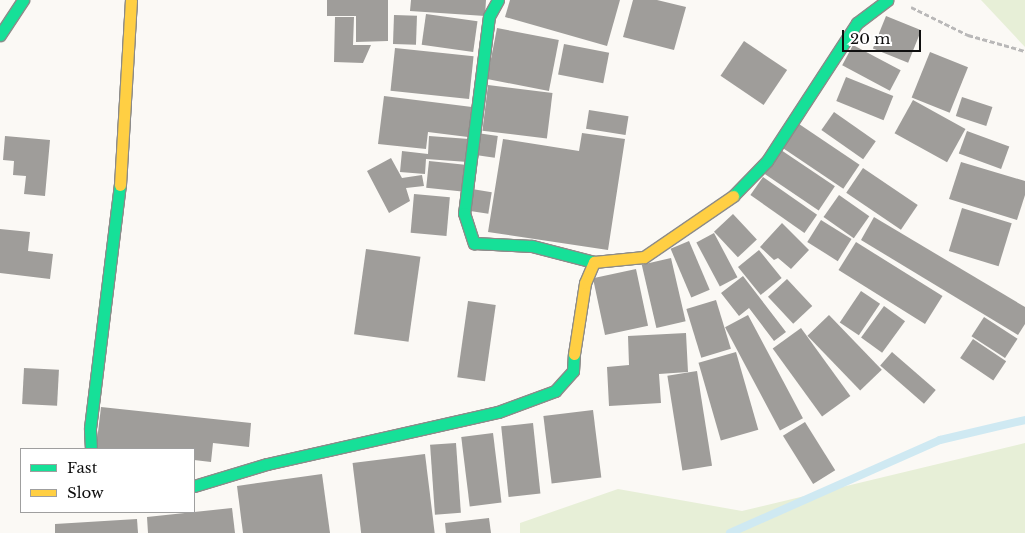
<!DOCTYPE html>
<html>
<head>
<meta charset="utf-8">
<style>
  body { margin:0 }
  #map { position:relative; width:1025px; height:533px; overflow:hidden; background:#fbf9f5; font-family:"Libre Baskerville",serif }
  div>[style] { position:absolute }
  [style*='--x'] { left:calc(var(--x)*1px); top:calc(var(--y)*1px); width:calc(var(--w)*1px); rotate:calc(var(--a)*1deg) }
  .green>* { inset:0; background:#e7efd7 }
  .stream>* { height:8px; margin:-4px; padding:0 4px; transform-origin:4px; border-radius:4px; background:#cfe9f2 }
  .building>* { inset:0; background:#9f9d9a; transform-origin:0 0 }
  .path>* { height:3px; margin-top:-1.5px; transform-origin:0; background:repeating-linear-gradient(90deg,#b9b8b8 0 5px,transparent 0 7.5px) }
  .roads { filter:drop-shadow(1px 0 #8c8b89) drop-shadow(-1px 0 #8c8b89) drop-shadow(0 1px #8c8b89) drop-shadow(0 -1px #8c8b89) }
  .fast>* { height:11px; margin:-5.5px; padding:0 5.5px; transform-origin:5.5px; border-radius:5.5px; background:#16e098 }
  .slow>* { height:11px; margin:-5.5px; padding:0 5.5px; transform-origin:5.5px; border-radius:5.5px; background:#ffcf43 }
  span { translate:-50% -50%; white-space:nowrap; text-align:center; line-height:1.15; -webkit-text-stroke:5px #fff; paint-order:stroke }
  .legend { position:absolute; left:20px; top:448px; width:175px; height:65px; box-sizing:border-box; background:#fff; border:1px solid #9f9f9f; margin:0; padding:6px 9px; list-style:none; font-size:15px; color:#0f0f0f }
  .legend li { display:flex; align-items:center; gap:10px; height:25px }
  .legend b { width:25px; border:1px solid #9f9f9f }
  .scale { position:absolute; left:842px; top:30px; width:79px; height:22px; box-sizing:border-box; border:2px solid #0f0f0f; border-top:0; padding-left:6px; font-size:15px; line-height:18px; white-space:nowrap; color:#0f0f0f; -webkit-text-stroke:4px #fff; paint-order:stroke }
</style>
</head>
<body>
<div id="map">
  <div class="green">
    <div style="clip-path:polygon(981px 0,1025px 0,1025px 47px)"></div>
    <div style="clip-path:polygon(1025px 443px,1025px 533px,520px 533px,520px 523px,618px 489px,742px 511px)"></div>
  </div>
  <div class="stream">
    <div style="--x:730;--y:533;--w:230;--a:-23.9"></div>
    <div style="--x:940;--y:440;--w:87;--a:-13.2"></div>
  </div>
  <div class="building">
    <div style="clip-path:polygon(327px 0,388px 0,388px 41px,356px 42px,356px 16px,327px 16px)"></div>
    <div style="clip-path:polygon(411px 0,486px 0,485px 16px,410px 11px)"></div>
    <div style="clip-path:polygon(510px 0,620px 0,607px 46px,505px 17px)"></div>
    <div style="clip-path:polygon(633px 0,657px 0,686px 7px,674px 50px,623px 37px)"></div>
    <div style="left:426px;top:14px;width:52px;height:31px;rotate:8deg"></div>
    <div style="left:394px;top:15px;width:23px;height:29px;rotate:2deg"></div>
    <div style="left:886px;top:16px;width:38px;height:35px;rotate:22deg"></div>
    <div style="clip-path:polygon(335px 17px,354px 17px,353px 45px,371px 45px,363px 63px,334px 62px)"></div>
    <div style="left:497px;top:28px;width:63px;height:52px;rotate:11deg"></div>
    <div style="left:744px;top:41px;width:52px;height:42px;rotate:34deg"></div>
    <div style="left:564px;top:44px;width:46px;height:31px;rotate:11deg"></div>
    <div style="left:853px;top:45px;width:54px;height:23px;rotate:28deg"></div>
    <div style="left:395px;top:48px;width:79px;height:43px;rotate:6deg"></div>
    <div style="left:930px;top:52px;width:41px;height:49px;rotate:22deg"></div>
    <div style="left:846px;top:77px;width:51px;height:26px;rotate:22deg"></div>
    <div style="left:488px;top:85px;width:65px;height:46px;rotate:7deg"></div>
    <div style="clip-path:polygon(384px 96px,472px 107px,468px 137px,428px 132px,426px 149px,378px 144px)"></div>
    <div style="left:962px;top:97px;width:32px;height:20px;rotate:18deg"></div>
    <div style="left:913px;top:100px;width:60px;height:38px;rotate:29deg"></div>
    <div style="left:589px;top:110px;width:40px;height:19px;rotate:9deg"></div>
    <div style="left:834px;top:112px;width:51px;height:22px;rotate:35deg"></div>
    <div style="left:799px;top:124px;width:73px;height:29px;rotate:34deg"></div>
    <div style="left:967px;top:131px;width:45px;height:24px;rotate:20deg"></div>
    <div style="left:477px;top:133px;width:21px;height:22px;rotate:8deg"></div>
    <div style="clip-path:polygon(582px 133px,625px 139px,608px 250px,488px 232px,503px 139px,579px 151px)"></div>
    <div style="clip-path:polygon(5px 136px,50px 140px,45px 196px,24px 194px,26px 176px,13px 175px,14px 161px,3px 160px)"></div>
    <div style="clip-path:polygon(429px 136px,469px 139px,468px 162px,426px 159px,425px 174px,400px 172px,402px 151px,428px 154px)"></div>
    <div style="left:781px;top:150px;width:65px;height:29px;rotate:34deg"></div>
    <div style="clip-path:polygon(391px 158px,402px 178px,422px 175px,424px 186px,406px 188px,410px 201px,389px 213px,367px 171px)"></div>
    <div style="left:429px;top:161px;width:36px;height:27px;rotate:6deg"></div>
    <div style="clip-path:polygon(961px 162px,1025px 181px,1025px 195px,1017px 220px,949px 199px)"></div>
    <div style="left:863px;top:168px;width:66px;height:30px;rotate:34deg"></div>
    <div style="left:763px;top:177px;width:66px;height:22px;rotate:35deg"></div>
    <div style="left:472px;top:189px;width:20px;height:22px;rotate:9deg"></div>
    <div style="left:414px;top:194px;width:36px;height:39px;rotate:5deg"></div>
    <div style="left:839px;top:195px;width:37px;height:27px;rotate:35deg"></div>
    <div style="left:962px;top:208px;width:52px;height:45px;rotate:17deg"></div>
    <div style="left:733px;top:214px;width:35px;height:26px;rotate:47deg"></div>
    <div style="clip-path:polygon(874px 217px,1025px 307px,1025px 324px,1018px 335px,861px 240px)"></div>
    <div style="left:821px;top:220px;width:36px;height:26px;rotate:32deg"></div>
    <div style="clip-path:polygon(782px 223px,809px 250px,791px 269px,778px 258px,774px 260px,760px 247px)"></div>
    <div style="clip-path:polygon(0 229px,30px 232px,28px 251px,53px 254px,50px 279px,0 273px)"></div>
    <div style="left:714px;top:233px;width:50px;height:20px;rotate:62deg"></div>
    <div style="left:689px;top:241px;width:53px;height:20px;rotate:67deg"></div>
    <div style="left:856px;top:242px;width:102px;height:33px;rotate:32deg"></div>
    <div style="left:366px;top:249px;width:55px;height:86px;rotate:8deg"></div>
    <div style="left:759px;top:250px;width:36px;height:27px;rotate:51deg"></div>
    <div style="left:671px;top:258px;width:65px;height:30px;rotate:77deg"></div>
    <div style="left:636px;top:269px;width:58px;height:44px;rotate:78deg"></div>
    <div style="clip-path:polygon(743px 276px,786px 332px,774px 341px,749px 308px,739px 316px,721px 293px)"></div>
    <div style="left:787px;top:279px;width:37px;height:26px;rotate:47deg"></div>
    <div style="left:861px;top:291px;width:23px;height:38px;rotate:34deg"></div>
    <div style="left:716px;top:300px;width:51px;height:31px;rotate:73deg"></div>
    <div style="left:468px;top:301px;width:28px;height:77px;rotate:8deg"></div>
    <div style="left:884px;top:306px;width:26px;height:39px;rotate:36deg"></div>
    <div style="left:748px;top:315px;width:117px;height:26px;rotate:62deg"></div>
    <div style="left:829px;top:315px;width:76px;height:30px;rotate:46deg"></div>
    <div style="left:984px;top:317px;width:40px;height:23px;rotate:33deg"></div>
    <div style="left:801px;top:328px;width:84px;height:35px;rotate:54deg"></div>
    <div style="clip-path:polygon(686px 333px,688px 372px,659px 374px,661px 403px,609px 406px,607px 367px,629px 365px,628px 336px)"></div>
    <div style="left:973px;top:339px;width:40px;height:23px;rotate:34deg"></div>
    <div style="left:736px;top:352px;width:81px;height:39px;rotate:74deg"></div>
    <div style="left:892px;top:352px;width:58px;height:18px;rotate:41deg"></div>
    <div style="left:24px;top:368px;width:35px;height:36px;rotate:3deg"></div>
    <div style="left:697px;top:371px;width:96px;height:30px;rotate:81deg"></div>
    <div style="clip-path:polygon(101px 407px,251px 423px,249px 447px,213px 443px,211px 462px,194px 460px,194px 449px,96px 449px)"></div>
    <div style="left:593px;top:410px;width:68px;height:50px;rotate:83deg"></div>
    <div style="left:805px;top:422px;width:57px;height:26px;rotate:58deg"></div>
    <div style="left:533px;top:423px;width:71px;height:32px;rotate:84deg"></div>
    <div style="left:493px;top:433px;width:70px;height:32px;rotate:83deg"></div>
    <div style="left:456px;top:443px;width:70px;height:26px;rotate:86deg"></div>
    <div style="left:425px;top:454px;width:80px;height:73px;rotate:83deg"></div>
    <div style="clip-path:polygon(322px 474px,330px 533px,243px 533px,237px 486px)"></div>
    <div style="clip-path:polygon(232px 508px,235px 533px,148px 533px,147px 517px)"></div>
    <div style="clip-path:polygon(489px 518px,491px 533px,446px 533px,445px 523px)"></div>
    <div style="clip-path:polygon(137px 519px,138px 533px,55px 533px,55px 524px)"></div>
  </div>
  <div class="path">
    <div style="--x:911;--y:7;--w:64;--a:26.2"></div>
    <div style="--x:968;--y:35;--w:59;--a:15.7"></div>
  </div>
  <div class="roads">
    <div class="fast">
      <div style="--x:498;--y:0;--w:18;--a:119"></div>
      <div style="--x:489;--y:16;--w:199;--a:97.2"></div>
      <div style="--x:464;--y:213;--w:32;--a:72"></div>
      <div style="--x:474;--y:243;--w:58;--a:3"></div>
      <div style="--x:532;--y:246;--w:64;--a:14.5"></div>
      <div style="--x:0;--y:35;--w:42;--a:-56.7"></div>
      <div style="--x:733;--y:196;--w:49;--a:-45.8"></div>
      <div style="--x:767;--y:161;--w:165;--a:-56.9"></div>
      <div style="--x:857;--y:23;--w:38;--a:-37"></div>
      <div style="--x:91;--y:449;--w:21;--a:-93"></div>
      <div style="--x:90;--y:428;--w:245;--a:-83"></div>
      <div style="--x:194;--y:486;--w:76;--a:-16.8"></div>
      <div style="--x:267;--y:464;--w:237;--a:-12.7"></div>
      <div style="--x:498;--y:412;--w:61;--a:-20.2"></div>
      <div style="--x:555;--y:391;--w:27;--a:-48"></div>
      <div style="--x:573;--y:371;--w:17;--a:-87"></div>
    </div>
    <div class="slow">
      <div style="--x:120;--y:185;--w:185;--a:-86.6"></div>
      <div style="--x:574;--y:354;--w:72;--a:-81.2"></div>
      <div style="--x:585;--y:283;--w:23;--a:-67"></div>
      <div style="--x:594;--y:262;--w:50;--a:-5.7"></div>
      <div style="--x:644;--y:257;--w:108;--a:-34.4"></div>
    </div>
  </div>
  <ul class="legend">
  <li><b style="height:6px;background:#16e098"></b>Fast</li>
  <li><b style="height:6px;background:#ffcf43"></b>Slow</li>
  </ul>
  <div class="scale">20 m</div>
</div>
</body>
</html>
